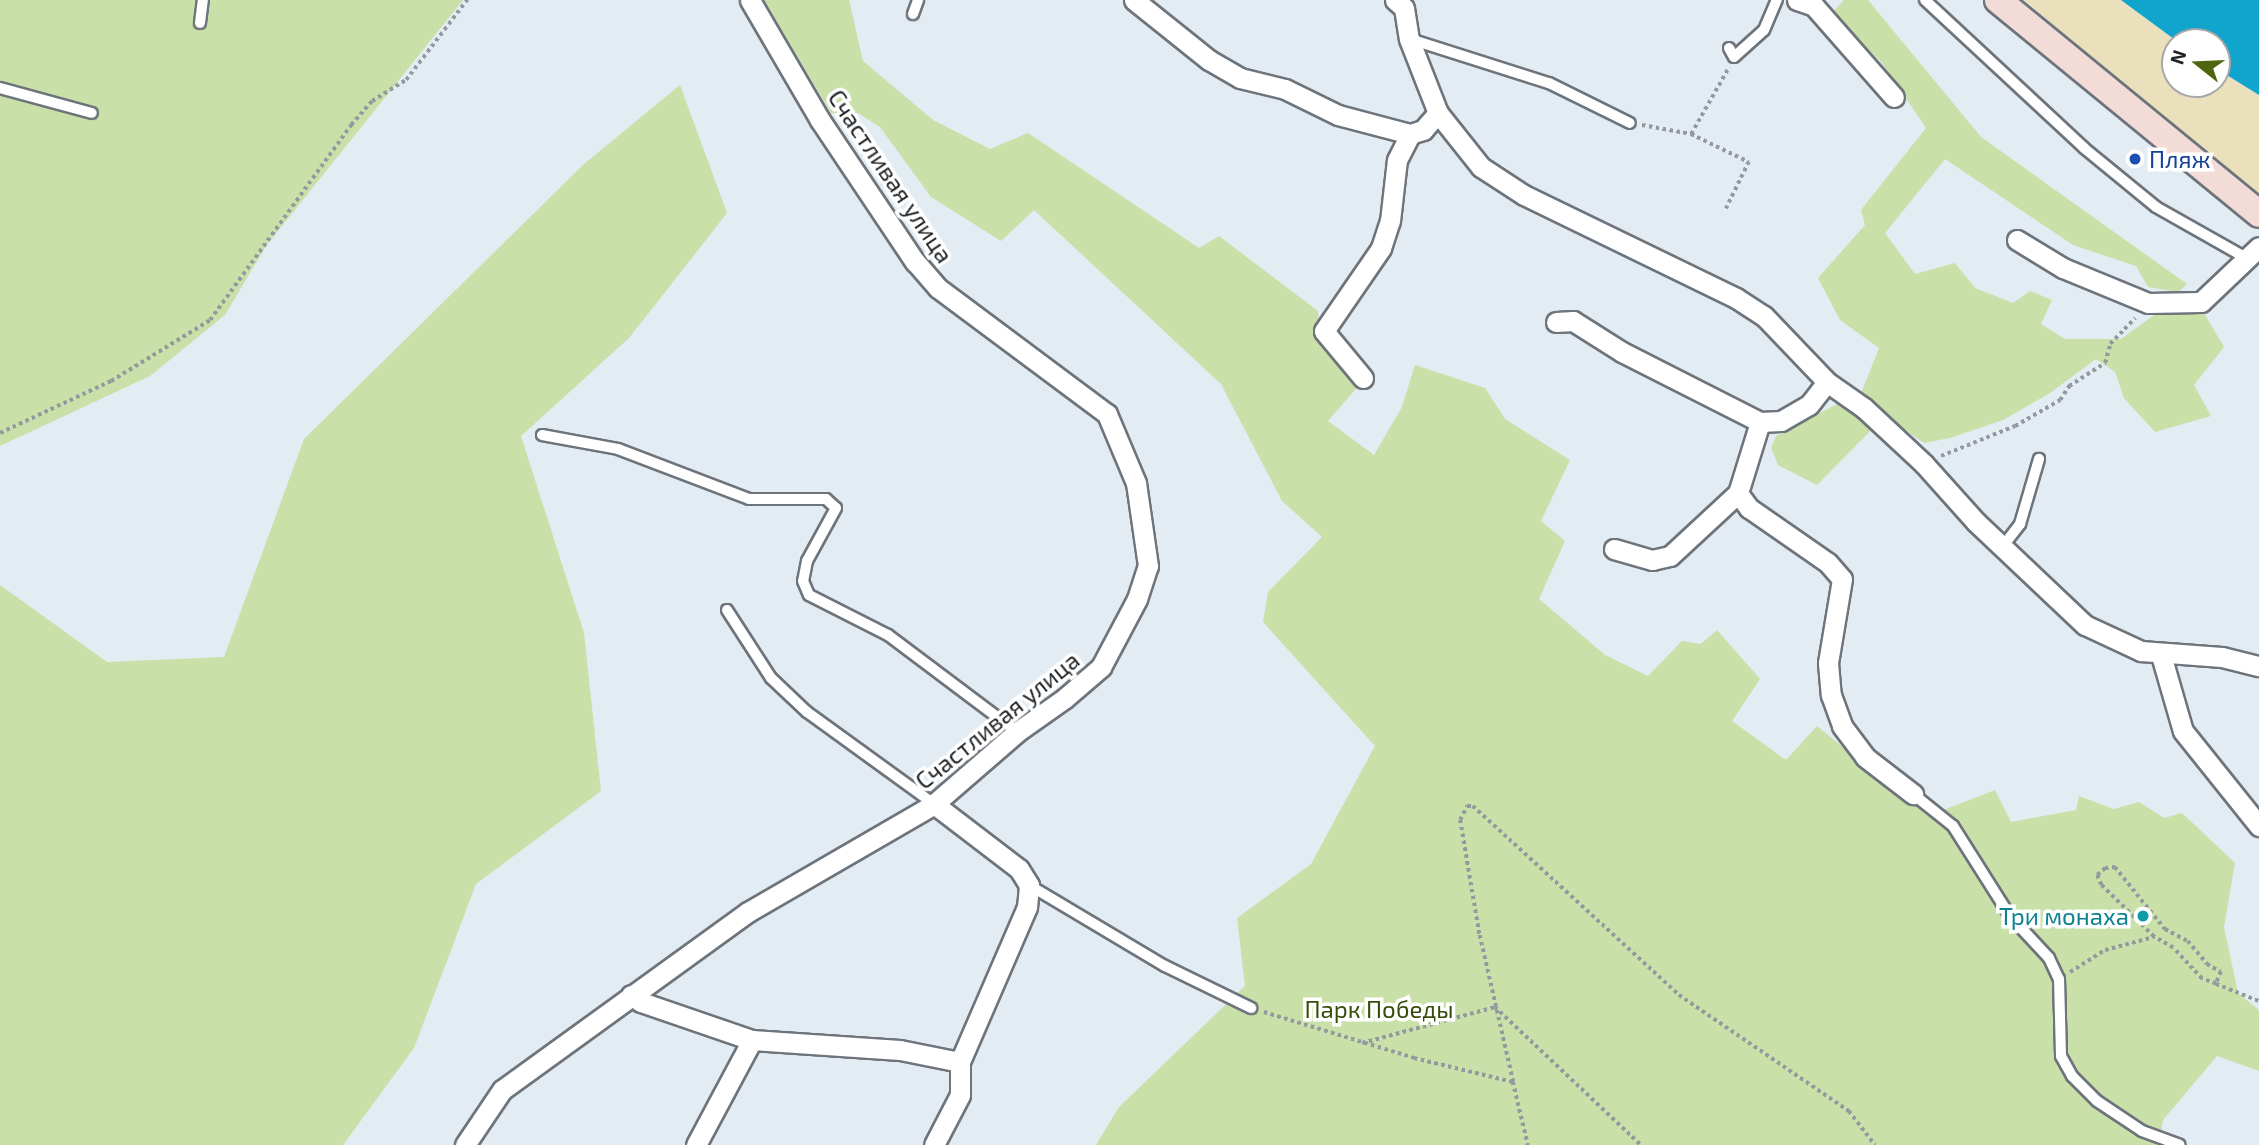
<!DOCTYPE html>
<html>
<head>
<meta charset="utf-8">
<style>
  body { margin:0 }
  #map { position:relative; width:2259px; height:1145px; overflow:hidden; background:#e3ebf3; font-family:"Exo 2",sans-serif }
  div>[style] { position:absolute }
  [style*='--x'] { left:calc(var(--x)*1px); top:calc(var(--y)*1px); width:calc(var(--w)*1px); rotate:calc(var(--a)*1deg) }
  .green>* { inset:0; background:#c9e0a8 }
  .sand>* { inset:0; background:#eae0bb }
  .water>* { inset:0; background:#11a4cc }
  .path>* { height:3.5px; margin-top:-1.75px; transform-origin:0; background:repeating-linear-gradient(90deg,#93999f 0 3.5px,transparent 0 7px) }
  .roads { filter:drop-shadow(2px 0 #6d747b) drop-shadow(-2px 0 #6d747b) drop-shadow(0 2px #6d747b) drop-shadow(0 -2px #6d747b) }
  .lane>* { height:10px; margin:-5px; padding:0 5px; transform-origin:5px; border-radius:5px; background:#fff }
  .street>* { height:19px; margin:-9.5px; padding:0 9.5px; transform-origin:9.5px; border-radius:9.5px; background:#fff }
  .secondary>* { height:26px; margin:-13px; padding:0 13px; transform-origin:13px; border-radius:13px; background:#f3dcd8 }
  .dots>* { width:19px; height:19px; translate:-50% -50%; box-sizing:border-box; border:4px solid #fff; border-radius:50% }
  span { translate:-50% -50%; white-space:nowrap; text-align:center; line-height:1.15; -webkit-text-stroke:7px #fff; paint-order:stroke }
  .transit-label { font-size:24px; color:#164399 }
  .left { translate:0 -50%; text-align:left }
  .street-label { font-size:24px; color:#202326 }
  .culture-label { font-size:24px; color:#0d838f }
  .right { translate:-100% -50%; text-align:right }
  .park-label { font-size:24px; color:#394d0b }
  .north { position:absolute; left:2161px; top:28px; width:70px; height:70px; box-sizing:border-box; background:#fff; border:2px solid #a6a7a8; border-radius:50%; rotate:288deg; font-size:19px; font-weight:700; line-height:28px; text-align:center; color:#202326 }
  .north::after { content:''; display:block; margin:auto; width:24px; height:32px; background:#516511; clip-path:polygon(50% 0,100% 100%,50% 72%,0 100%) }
</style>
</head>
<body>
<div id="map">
  <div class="green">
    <div style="clip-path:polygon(0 0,463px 0,266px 246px,225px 315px,150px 376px,0 446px)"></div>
    <div style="clip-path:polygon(764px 0,849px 0,863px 61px,933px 120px,990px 149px,1028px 133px,1199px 248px,1219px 236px,1318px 311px,1320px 337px,1361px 383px,1328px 421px,1374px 455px,1402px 407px,1415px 365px,1485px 388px,1505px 419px,1570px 460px,1541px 521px,1565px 541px,1539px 599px,1605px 655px,1648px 676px,1682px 641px,1701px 644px,1717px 630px,1760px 679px,1732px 721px,1786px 760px,1817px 726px,1928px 816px,1995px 790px,2011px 822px,2076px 810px,2079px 796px,2114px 809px,2139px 802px,2164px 818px,2182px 813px,2235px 863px,2224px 927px,2238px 993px,2259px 1010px,2259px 1071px,2217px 1056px,2163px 1120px,2161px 1133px,2175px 1145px,1096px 1145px,1119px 1107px,1245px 986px,1237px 918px,1311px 864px,1375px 746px,1263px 622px,1268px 592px,1322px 537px,1282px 501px,1221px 384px,1034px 210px,1001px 241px,931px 197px,880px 127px,858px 113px,831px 113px)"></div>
    <div style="clip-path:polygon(1844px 0,1868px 0,1981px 137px,2187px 284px,2178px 292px,2148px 287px,2136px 266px,2073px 245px,1945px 159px,1885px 233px,1915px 274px,1955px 263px,1975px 288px,2013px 303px,2030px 291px,2052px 300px,2041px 324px,2065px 339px,2121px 339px,2157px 313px,2201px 308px,2224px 347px,2194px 385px,2211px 416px,2155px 432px,2124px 398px,2115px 372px,2096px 359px,2050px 393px,2003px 420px,1950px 438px,1924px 443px,1885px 416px,1817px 485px,1778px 465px,1771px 448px,1776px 436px,1862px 391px,1879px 348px,1840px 320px,1818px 278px,1865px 225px,1861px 210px,1926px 128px,1882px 63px,1832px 13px)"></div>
    <div style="clip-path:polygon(680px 85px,727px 213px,629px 338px,521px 436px,584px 633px,601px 791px,476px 884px,414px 1048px,343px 1145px,0 1145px,0 585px,107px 662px,224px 657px,304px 439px,584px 164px)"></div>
  </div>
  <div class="sand">
    <div style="clip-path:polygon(2024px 0,2121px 0,2178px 42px,2175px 84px,2217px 84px,2217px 69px,2259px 95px,2259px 194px,2166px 122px)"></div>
  </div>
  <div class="water">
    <div style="clip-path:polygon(2121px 0,2259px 0,2259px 95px,2217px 69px,2217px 42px,2178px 42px)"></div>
  </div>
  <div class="path">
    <div style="--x:1642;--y:125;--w:50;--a:10.4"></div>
    <div style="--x:1691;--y:134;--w:77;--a:-60.4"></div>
    <div style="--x:1691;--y:134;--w:64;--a:25.8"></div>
    <div style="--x:1749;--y:162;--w:52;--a:116.1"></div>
    <div style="--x:0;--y:433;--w:123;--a:-25.1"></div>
    <div style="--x:111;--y:381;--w:116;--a:-31.6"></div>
    <div style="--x:210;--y:320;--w:241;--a:-54.1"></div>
    <div style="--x:351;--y:125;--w:32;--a:-49"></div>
    <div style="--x:372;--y:101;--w:40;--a:-32"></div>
    <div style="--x:406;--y:80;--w:101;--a:-52.7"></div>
    <div style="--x:1941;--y:456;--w:80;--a:-22.1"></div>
    <div style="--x:2015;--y:426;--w:52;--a:-30"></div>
    <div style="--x:2060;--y:400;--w:17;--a:-57"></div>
    <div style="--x:2069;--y:386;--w:43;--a:-32.6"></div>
    <div style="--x:2105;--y:363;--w:20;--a:-75"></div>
    <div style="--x:2110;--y:344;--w:36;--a:-46"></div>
    <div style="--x:2070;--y:972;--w:41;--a:-32.2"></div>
    <div style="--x:2105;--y:950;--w:51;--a:-14.9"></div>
    <div style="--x:2154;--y:937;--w:74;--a:-135.5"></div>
    <div style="--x:2101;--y:885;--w:11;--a:-112"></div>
    <div style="--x:2097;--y:875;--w:11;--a:-41"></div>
    <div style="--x:2105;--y:868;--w:10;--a:-6"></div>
    <div style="--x:2115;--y:867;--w:80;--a:51.1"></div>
    <div style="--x:2165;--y:929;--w:26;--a:28"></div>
    <div style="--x:2188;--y:941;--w:30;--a:50"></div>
    <div style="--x:2207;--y:964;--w:16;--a:30"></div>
    <div style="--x:2221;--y:972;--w:13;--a:113"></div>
    <div style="--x:2216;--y:984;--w:15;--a:-160"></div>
    <div style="--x:2202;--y:979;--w:42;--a:-133.1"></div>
    <div style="--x:2173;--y:948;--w:22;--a:-150"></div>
    <div style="--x:2216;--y:984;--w:46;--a:21.6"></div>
    <div style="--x:1264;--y:1012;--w:157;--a:17"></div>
    <div style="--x:1414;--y:1058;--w:102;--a:13.6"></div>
    <div style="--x:1513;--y:1082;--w:65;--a:76.6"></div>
    <div style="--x:1362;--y:1043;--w:138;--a:-15.1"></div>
    <div style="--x:1495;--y:1007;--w:201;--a:43.4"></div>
    <div style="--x:1513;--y:1082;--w:152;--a:-102.9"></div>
    <div style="--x:1479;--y:934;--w:116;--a:-99.5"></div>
    <div style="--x:1460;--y:820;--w:16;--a:-63"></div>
    <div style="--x:1467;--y:806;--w:6;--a:0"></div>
    <div style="--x:1473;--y:806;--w:280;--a:42.5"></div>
    <div style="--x:1679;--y:995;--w:206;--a:34.3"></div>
    <div style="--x:1849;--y:1111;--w:43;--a:52.6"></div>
  </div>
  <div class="roads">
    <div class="lane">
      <div style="--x:1925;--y:0;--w:217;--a:42.9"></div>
      <div style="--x:2084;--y:148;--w:93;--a:39.3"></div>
      <div style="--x:2156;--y:207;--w:106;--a:29.5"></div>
      <div style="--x:913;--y:14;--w:15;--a:-70"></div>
      <div style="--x:200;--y:23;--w:23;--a:-83"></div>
      <div style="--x:1410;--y:39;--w:146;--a:17.6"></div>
      <div style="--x:1549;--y:83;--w:90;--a:26.3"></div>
      <div style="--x:1729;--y:48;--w:10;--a:61"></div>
      <div style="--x:1734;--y:57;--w:40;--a:-42"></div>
      <div style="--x:1764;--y:30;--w:33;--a:-67"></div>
      <div style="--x:0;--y:88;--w:95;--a:15.2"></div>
      <div style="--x:542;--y:435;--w:77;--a:10.4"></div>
      <div style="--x:618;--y:449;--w:140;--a:20.9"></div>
      <div style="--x:749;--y:499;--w:77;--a:0"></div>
      <div style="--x:826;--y:499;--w:13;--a:42"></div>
      <div style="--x:836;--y:508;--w:60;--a:118.7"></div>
      <div style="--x:807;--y:561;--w:20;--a:101"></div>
      <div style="--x:803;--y:581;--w:15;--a:67"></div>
      <div style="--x:809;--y:595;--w:89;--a:26.9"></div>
      <div style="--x:888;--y:635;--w:161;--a:36.9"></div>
      <div style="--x:2003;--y:546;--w:28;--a:-52"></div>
      <div style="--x:2020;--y:524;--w:68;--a:-73.7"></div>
      <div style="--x:727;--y:610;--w:81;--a:57.1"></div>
      <div style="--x:771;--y:678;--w:50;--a:43.4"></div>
      <div style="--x:807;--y:712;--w:157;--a:35.9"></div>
      <div style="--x:1913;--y:794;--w:51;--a:38.7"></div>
      <div style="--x:1953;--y:826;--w:107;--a:57.7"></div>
      <div style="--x:2010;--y:916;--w:57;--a:47.1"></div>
      <div style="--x:2049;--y:958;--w:23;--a:65"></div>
      <div style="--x:2059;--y:979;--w:77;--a:88.5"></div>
      <div style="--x:2061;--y:1056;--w:23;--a:61"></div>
      <div style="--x:2072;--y:1076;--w:35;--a:45"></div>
      <div style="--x:2097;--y:1101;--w:54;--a:33.7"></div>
      <div style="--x:2142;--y:1131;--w:40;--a:20.2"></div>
      <div style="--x:1029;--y:885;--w:158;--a:30.8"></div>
      <div style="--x:1165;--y:966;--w:96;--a:26"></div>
    </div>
    <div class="street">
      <div style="--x:1134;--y:0;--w:96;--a:38.7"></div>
      <div style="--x:1209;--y:60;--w:36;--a:30"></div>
      <div style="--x:1240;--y:78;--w:46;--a:13.7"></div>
      <div style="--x:1285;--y:89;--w:59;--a:26.1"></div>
      <div style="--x:1338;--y:115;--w:74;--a:14.8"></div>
      <div style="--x:1410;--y:134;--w:14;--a:-17"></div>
      <div style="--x:1423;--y:130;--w:23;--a:-49"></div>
      <div style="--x:1395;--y:0;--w:12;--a:42"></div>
      <div style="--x:1404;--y:8;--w:31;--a:81"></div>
      <div style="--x:1409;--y:39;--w:79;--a:68.6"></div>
      <div style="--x:1438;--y:113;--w:69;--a:51.5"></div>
      <div style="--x:1481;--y:167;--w:51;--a:33.1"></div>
      <div style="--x:1524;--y:195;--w:236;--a:25.9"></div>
      <div style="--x:1736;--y:298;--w:33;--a:33"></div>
      <div style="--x:1764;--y:316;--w:91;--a:46.3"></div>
      <div style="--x:1827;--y:382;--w:45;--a:35.1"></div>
      <div style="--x:1864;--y:408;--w:82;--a:43"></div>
      <div style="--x:1924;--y:464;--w:78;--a:48.1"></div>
      <div style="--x:1976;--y:522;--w:150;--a:43.4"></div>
      <div style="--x:2085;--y:625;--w:62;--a:24.9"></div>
      <div style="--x:2141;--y:651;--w:81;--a:4.2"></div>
      <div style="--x:2222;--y:657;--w:38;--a:14"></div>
      <div style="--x:1797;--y:0;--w:18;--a:19"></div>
      <div style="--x:1814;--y:6;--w:121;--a:48.7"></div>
      <div style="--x:2017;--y:240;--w:54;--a:31.3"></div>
      <div style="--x:2063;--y:268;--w:92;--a:22.4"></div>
      <div style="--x:2148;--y:303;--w:53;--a:-1.1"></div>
      <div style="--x:2201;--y:302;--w:80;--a:-43.5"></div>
      <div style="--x:1556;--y:322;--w:17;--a:-3"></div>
      <div style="--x:1573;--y:321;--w:58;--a:32.3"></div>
      <div style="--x:1622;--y:352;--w:155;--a:26.9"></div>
      <div style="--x:1760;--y:422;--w:21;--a:-3"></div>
      <div style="--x:1781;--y:421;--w:32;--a:-30"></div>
      <div style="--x:1809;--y:405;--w:29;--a:-52"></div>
      <div style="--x:1363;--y:378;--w:61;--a:-129.7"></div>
      <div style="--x:1324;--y:331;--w:101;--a:-55.5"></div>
      <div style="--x:1381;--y:248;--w:28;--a:-72"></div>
      <div style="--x:1390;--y:221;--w:61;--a:-83.5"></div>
      <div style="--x:1397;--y:160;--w:29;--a:-63"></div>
      <div style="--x:1760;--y:422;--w:74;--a:107.2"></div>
      <div style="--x:1738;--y:493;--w:19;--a:54"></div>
      <div style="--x:1749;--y:508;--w:96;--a:34.8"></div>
      <div style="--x:1828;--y:563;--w:21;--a:49"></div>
      <div style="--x:1842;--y:579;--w:85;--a:99.5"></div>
      <div style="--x:1828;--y:663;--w:32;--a:85"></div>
      <div style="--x:1831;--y:695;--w:33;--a:70"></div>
      <div style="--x:1842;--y:726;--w:39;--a:53"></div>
      <div style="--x:1865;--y:757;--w:61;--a:37.6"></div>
      <div style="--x:1614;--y:549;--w:40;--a:16"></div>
      <div style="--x:1652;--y:560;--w:18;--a:-13"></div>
      <div style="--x:1670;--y:556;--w:93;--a:-42.8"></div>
      <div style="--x:2161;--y:655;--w:79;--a:73.9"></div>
      <div style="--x:2183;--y:731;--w:122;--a:51.3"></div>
      <div style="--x:934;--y:804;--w:107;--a:37.4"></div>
      <div style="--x:1019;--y:869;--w:19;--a:58"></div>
      <div style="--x:1029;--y:885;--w:22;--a:95"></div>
      <div style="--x:1027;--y:907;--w:169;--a:113.4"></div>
      <div style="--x:960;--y:1062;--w:33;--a:90"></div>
      <div style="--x:960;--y:1095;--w:56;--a:117.5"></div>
      <div style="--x:631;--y:995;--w:12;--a:35"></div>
      <div style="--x:641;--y:1002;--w:117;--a:18.9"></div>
      <div style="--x:752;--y:1040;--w:148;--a:3.9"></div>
      <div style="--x:900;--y:1050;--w:61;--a:11.3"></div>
      <div style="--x:465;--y:1145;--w:66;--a:-56.1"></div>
      <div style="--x:502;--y:1090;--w:304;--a:-35.9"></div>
      <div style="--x:748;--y:912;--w:215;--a:-30.1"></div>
      <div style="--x:934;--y:804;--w:110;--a:-40.9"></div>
      <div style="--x:1017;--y:732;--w:59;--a:-35.3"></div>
      <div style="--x:1065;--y:698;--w:48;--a:-40.7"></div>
      <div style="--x:1101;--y:667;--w:77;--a:-62.1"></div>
      <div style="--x:1137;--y:599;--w:35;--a:-72"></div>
      <div style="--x:1148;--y:566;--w:84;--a:-98.2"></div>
      <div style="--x:1136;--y:483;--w:75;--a:-112.8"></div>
      <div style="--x:1107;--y:414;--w:211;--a:-143.3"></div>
      <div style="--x:938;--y:288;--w:35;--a:-131"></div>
      <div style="--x:915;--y:262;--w:171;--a:-123.8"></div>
      <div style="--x:820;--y:120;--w:139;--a:-120.3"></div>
      <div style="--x:696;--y:1145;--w:119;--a:-61.9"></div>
    </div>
    <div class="secondary">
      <div style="--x:1998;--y:0;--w:338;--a:39.3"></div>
    </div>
  </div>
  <div class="dots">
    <div style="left:2135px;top:159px;background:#1a4fb4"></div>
    <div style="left:2143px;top:916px;background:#0f9aa8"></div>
  </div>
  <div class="transit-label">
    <span class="left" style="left:2149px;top:159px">Пляж</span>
  </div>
  <div class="street-label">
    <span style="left:891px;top:176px;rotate:56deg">Счастливая улица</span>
    <span style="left:997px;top:720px;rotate:-39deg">Счастливая улица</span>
  </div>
  <div class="culture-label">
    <span class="right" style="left:2129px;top:916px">Три монаха</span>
  </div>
  <div class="park-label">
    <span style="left:1379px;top:1009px">Парк Победы</span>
  </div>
  <div class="north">N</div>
</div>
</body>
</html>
